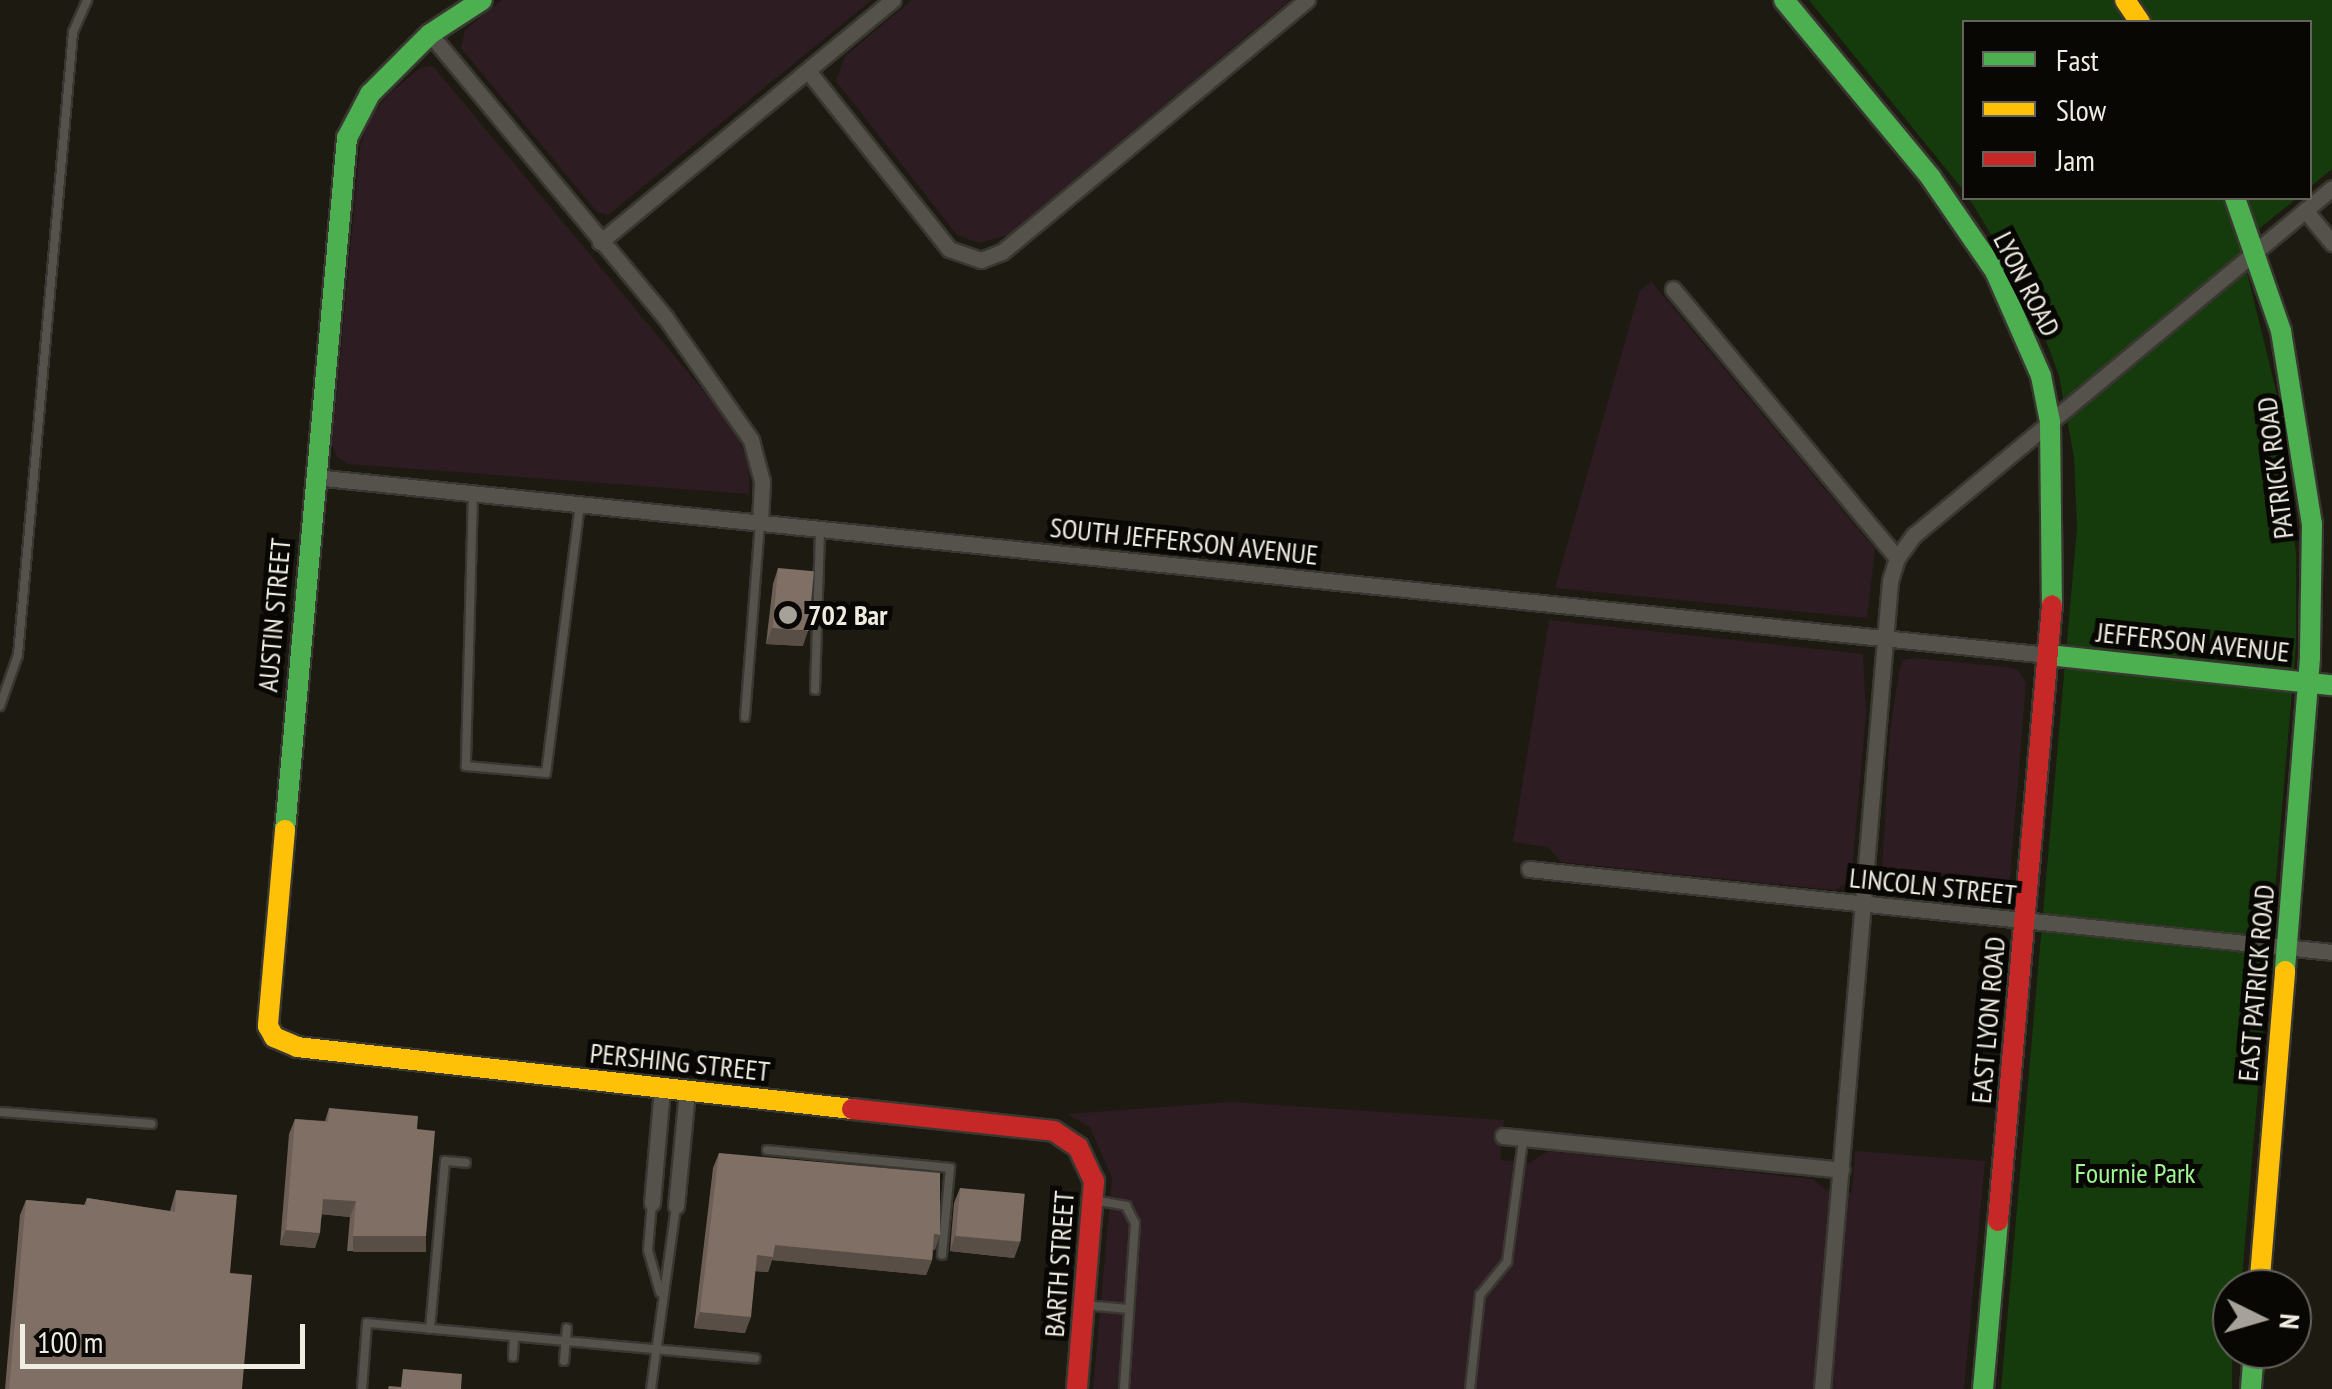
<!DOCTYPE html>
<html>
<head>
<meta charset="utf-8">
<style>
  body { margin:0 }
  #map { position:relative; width:2332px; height:1389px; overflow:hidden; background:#1d1a12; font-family:"PT Sans Narrow",sans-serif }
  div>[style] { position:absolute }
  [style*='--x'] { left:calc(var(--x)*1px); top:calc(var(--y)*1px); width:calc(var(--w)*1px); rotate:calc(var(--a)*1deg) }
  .commercial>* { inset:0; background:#2d1d22 }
  .green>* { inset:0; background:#153b0c }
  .roads { filter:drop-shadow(2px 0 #393731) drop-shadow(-2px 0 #393731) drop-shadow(0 2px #393731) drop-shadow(0 -2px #393731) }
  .lane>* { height:8px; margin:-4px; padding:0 4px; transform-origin:4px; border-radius:4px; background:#55524c }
  .street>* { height:15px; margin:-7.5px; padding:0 7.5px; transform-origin:7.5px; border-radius:7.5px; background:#55524c }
  .fast>* { height:20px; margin:-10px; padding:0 10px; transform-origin:10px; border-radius:10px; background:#4caf50 }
  .slow>* { height:20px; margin:-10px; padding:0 10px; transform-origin:10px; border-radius:10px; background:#ffc107 }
  .jam>* { height:20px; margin:-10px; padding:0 10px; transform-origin:10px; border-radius:10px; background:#c62828 }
  .wall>* { inset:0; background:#6d5f56 }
  .shaded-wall>* { inset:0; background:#594e46; transform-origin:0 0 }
  .building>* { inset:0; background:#7f6f64; transform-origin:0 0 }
  .dots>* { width:28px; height:28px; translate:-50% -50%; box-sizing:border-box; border:5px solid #090703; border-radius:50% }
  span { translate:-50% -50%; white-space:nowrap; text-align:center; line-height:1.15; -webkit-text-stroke:10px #090703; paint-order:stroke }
  .street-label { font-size:28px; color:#efece2 }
  .poi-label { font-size:28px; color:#efece2; font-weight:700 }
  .left { translate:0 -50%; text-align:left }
  .park-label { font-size:28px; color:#a1f791 }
  .legend { position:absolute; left:1962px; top:20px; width:350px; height:180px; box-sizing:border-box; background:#090703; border:2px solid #65635c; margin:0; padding:12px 18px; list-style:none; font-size:30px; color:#efece2 }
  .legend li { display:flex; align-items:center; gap:20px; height:50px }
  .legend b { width:50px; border:2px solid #65635c }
  .north { position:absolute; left:2212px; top:1269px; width:100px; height:100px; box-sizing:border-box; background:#090703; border:2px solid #65635c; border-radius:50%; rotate:95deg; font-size:28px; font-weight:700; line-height:40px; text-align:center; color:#efece2 }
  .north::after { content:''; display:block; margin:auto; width:35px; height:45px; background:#a6a299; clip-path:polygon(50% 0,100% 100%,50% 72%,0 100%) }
  .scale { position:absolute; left:20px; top:1324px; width:285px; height:45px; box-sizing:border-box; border:5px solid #efece2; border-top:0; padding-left:12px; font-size:30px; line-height:35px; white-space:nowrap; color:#efece2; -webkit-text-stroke:8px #090703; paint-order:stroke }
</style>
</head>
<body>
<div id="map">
  <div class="commercial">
    <div style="clip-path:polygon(502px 0,872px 0,608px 215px,597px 212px,461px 48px,465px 30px)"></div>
    <div style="clip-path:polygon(912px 0,1290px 0,1008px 235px,979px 243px,957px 235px,836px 81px,845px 56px)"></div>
    <div style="clip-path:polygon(433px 66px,731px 424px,750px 465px,749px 494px,348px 464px,337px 457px,332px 444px,360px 147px,370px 118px,390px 93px,420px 68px)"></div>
    <div style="clip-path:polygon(1651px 281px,1875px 549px,1867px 618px,1555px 588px,1639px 292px)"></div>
    <div style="clip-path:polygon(1549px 620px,1863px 654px,1866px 714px,1851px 882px,1833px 890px,1561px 862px,1548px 847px,1513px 842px)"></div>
    <div style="clip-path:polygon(1914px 658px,2006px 667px,2018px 670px,2026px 683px,2009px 888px,2002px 899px,1881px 889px,1890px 731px,1899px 672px,1903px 660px)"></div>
    <div style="clip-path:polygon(1232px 1102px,1504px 1120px,1500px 1160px,1530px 1163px,1548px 1151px,1812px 1179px,1826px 1190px,1852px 1193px,1855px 1151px,1985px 1161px,1964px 1389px,1093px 1389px,1112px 1178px,1090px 1127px,1067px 1114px)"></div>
  </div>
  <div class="green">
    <div style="clip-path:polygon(1809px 0,2332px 0,2332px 169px,2310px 187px,2310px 22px,1964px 22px,1964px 191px)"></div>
    <div style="clip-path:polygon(1969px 198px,2297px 198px,2240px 244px,2280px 407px,2296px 554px,2296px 644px,2241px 1289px,2232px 1289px,2232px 1389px,2001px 1389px,2077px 528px,2074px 457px,2059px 376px,2032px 302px)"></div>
  </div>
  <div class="roads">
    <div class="lane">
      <div style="--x:473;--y:493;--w:273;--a:91.5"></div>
      <div style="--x:466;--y:766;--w:80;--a:5"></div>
      <div style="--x:546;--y:773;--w:271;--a:-82.8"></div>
      <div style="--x:815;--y:690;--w:161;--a:-88.2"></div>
      <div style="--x:0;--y:706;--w:54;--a:-70.6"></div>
      <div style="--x:18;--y:655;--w:625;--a:-84.95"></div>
      <div style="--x:73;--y:32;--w:35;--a:-66"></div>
      <div style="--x:745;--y:717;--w:195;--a:-85.6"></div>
      <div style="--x:0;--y:1112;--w:152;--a:4.5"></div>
      <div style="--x:767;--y:1150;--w:184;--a:5.6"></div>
      <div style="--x:950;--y:1168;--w:87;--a:95.3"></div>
      <div style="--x:1093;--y:1200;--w:34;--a:10"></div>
      <div style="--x:1126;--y:1206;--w:19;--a:62"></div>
      <div style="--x:1135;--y:1223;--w:166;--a:93.8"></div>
      <div style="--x:652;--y:1203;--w:47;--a:94.9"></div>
      <div style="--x:648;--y:1250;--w:44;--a:74.1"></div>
      <div style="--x:1084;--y:1305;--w:45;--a:5.1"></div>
      <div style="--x:430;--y:1329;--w:169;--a:-84.9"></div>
      <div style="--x:445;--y:1161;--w:21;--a:5"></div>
      <div style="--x:513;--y:1357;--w:20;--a:-87"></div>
      <div style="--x:564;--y:1361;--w:33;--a:-85"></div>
      <div style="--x:362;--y:1389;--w:66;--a:-85.7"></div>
      <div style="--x:367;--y:1323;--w:390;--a:5.2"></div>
      <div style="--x:651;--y:1389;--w:185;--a:-82.2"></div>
      <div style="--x:1470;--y:1389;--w:95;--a:-83.9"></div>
      <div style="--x:1480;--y:1295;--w:43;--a:-50.7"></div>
      <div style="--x:1507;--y:1262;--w:123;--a:-82.5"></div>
    </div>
    <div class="street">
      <div style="--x:430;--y:34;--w:368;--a:50.3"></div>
      <div style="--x:665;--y:317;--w:150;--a:55"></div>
      <div style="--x:751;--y:440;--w:42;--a:75"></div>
      <div style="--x:762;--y:481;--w:42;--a:92.7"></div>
      <div style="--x:808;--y:71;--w:227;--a:51.6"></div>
      <div style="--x:949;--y:249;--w:34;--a:19"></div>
      <div style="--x:981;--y:260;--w:22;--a:-21"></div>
      <div style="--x:1002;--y:252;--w:396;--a:-39.6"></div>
      <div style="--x:2305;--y:210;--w:43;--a:50.7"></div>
      <div style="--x:600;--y:242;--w:380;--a:-39.6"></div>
      <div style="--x:1673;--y:289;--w:350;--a:50.2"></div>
      <div style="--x:314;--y:477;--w:1744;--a:5.86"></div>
      <div style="--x:1529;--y:869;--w:807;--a:5.9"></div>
      <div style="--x:1503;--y:1136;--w:340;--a:5.7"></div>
      <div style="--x:652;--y:1203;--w:115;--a:-85"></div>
      <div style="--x:676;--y:1206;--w:116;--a:-84.5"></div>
      <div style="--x:1822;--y:1389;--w:811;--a:-85.19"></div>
      <div style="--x:1890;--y:581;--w:24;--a:-73"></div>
      <div style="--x:1897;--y:558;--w:29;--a:-54"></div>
      <div style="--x:1914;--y:535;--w:543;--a:-39.7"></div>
    </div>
    <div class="fast">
      <div style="--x:1784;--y:0;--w:231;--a:50.4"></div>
      <div style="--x:1931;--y:178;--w:113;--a:55.5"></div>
      <div style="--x:1995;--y:271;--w:115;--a:66.3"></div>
      <div style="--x:2041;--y:376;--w:47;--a:78.9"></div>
      <div style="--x:2050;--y:422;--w:183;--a:89.4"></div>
      <div style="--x:2235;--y:198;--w:141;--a:70.9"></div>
      <div style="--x:2281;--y:331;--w:195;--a:80.9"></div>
      <div style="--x:2312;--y:524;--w:134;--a:90.9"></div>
      <div style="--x:2310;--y:658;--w:314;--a:94.6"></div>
      <div style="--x:2049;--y:655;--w:285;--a:6.1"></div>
      <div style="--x:285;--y:830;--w:695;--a:-84.88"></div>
      <div style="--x:347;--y:138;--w:50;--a:-62.4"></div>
      <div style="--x:370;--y:94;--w:85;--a:-45"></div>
      <div style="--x:430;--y:34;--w:62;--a:-33.2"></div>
      <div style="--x:1983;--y:1389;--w:169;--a:-84.9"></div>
      <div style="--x:2251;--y:1389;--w:40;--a:-85.7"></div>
    </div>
    <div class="slow">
      <div style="--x:2125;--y:0;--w:27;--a:56"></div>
      <div style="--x:285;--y:830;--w:197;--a:95"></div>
      <div style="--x:268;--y:1026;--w:13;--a:61"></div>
      <div style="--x:274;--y:1037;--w:25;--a:23"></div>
      <div style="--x:297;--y:1047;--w:558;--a:6.37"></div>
      <div style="--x:2259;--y:1289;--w:319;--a:-85.3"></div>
    </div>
    <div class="jam">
      <div style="--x:852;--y:1109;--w:203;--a:6.2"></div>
      <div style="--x:1054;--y:1131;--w:29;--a:34"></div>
      <div style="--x:1078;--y:1147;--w:38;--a:65"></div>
      <div style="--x:1094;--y:1181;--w:209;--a:94.7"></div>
      <div style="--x:1998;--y:1221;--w:618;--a:-84.99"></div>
    </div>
  </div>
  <div class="wall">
    <div style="clip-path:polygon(778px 568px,803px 646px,766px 644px,773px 584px)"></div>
    <div style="clip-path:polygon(329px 1108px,417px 1129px,426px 1236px,421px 1251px,347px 1251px,350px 1217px,322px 1214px,315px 1248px,280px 1245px,289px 1134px,295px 1119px,325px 1121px)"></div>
    <div style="clip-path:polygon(719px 1153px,935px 1250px,933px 1250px,932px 1260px,926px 1275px,772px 1260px,768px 1272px,755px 1271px,745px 1333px,694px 1328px,713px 1168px)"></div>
    <div style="clip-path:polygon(960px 1188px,1020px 1242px,1014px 1258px,950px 1251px,954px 1203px)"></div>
    <div style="clip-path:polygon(176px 1190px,230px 1273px,242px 1389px,5px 1389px,20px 1215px,26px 1200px,84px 1205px,87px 1198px,170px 1211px)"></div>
  </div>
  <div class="shaded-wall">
    <div style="clip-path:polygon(772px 628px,808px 631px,803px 646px,766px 644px)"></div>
    <div style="clip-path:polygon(323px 1199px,356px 1201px,350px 1217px,318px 1214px)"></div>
    <div style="clip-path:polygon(286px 1230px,320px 1233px,315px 1248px,280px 1245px)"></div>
    <div style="clip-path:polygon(934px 1234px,940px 1235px,935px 1250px,928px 1249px)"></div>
    <div style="left:353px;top:1236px;width:73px;height:16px"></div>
    <div style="clip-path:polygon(955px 1236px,1020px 1242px,1014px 1258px,950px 1251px)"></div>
    <div style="clip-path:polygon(775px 1245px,932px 1260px,926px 1275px,772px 1260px,768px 1272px,751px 1271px,757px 1255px)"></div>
    <div style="clip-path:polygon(700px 1312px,751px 1317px,745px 1333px,694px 1328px)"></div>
  </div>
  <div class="building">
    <div style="left:778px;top:568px;width:36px;height:60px;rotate:5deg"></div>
    <div style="clip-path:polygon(329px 1108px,418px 1116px,417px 1129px,435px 1131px,426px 1236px,353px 1236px,356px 1201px,323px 1199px,320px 1233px,286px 1230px,295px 1119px,328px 1122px)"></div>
    <div style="clip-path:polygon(719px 1153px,940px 1173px,940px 1235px,934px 1234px,932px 1260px,775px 1245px,773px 1257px,757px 1255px,751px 1317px,700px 1312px)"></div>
    <div style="left:960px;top:1188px;width:65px;height:48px;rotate:5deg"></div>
    <div style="clip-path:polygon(176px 1190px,237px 1195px,230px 1273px,252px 1275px,242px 1389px,9px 1389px,26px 1200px,86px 1205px,87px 1198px,175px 1212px)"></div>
    <div style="clip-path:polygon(403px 1369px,462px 1374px,461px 1389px,388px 1389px,389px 1386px,401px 1387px)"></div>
  </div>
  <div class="dots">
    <div style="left:788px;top:615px;background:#a6a299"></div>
  </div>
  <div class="street-label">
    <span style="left:2027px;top:284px;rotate:63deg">LYON ROAD</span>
    <span style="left:2275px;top:468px;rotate:-97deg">PATRICK ROAD</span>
    <span style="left:1184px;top:541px;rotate:6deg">SOUTH JEFFERSON AVENUE</span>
    <span style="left:274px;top:615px;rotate:-85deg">AUSTIN STREET</span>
    <span style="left:2193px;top:642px;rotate:6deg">JEFFERSON AVENUE</span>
    <span style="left:1933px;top:886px;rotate:6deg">LINCOLN STREET</span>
    <span style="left:2256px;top:983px;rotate:-85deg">EAST PATRICK ROAD</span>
    <span style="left:1988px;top:1020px;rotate:-85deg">EAST LYON ROAD</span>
    <span style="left:680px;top:1062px;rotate:6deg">PERSHING STREET</span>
    <span style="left:1059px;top:1264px;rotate:-86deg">BARTH STREET</span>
  </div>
  <div class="poi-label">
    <span class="left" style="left:808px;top:615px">702 Bar</span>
  </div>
  <div class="park-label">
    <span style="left:2135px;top:1173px">Fournie Park</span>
  </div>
  <ul class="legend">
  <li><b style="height:12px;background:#4caf50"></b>Fast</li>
  <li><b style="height:12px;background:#ffc107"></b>Slow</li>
  <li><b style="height:12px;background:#c62828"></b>Jam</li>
  </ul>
  <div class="north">N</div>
  <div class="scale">100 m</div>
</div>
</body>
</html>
